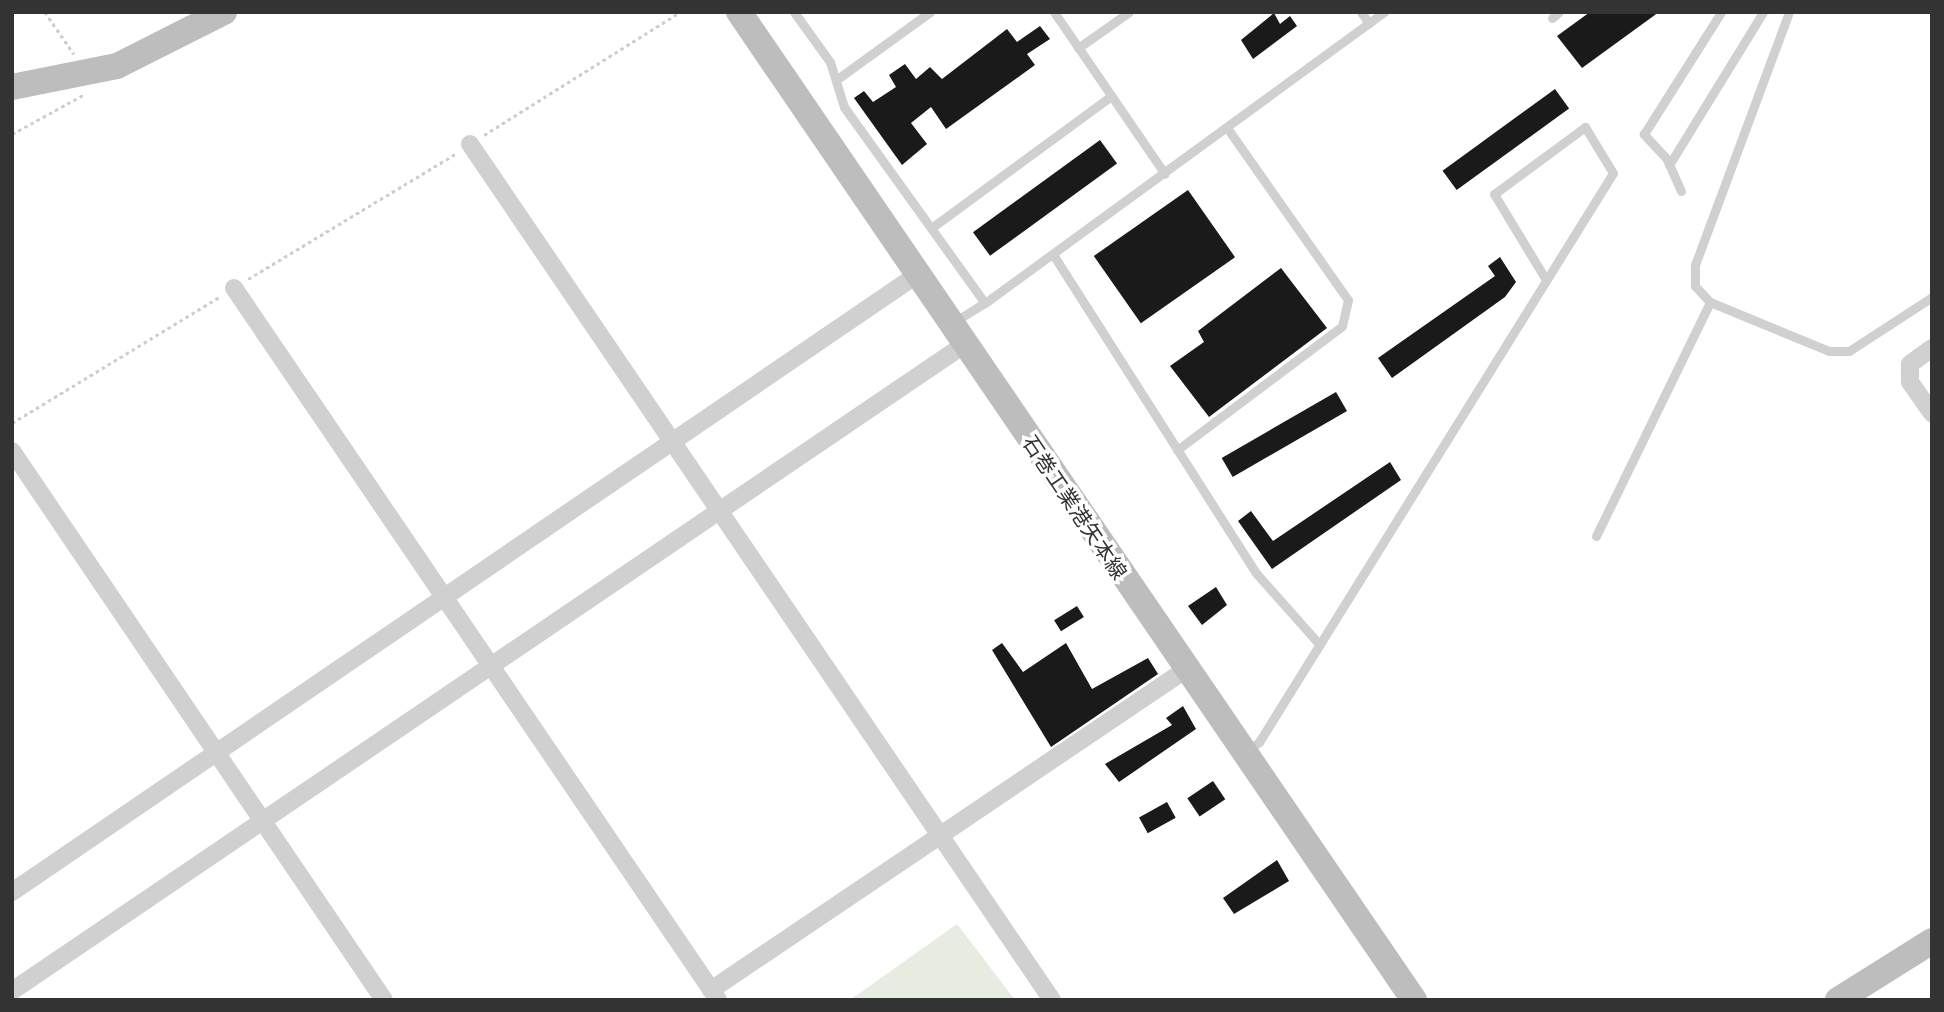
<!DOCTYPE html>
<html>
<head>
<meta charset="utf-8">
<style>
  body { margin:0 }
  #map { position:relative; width:1944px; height:1012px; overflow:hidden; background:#fff; font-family:"IBM Plex Sans","Noto Sans JP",sans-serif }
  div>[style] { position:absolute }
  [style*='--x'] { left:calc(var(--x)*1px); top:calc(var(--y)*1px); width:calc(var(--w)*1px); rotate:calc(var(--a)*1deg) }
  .green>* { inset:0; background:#e6ecdf }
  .building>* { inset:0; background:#1a1a1a; transform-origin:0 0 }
  .path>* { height:2.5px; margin-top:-1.25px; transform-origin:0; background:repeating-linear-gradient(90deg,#cdcdcd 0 3.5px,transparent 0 7px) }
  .lane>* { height:9px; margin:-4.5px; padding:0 4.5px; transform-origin:4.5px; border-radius:4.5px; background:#d0d0d0 }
  .street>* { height:18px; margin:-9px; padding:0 9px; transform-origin:9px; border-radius:9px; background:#d0d0d0 }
  .secondary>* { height:26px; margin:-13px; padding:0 13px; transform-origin:13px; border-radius:13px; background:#bdbdbd }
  span { translate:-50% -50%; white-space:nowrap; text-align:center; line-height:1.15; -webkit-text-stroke:7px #fff; paint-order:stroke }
  .street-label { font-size:21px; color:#333 }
  .frame { position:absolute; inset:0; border:14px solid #333; pointer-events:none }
</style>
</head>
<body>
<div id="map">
  <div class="green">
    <div style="clip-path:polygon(957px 924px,1015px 1000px,850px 1000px)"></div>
  </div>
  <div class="building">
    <div style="clip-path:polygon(1590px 12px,1659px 12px,1582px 68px,1557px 36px)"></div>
    <div style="clip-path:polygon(1274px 13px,1280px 24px,1290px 16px,1297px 26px,1253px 59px,1241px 40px)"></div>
    <div style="clip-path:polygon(1040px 26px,1050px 39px,1027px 54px,1035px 65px,946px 129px,931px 107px,911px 123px,927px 144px,902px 165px,854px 98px,864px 91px,873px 102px,896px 87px,889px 75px,905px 64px,916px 79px,930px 67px,942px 79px,1007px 29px,1017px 42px)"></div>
    <div style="left:1555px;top:89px;width:24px;height:139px;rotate:54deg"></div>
    <div style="left:1100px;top:140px;width:29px;height:157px;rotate:54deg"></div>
    <div style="left:1188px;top:190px;width:82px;height:115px;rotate:55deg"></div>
    <div style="clip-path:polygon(1500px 257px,1516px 282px,1505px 297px,1392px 378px,1378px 358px,1495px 276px,1488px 266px)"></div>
    <div style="clip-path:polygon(1281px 268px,1327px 328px,1209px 417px,1170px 366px,1204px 342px,1198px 331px)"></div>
    <div style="left:1336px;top:392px;width:22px;height:132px;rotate:60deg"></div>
    <div style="clip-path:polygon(1390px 462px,1401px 480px,1272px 569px,1238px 521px,1251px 511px,1273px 541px)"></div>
    <div style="clip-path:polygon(1216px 587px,1227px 605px,1202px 625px,1188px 606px)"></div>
    <div style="left:1077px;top:606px;width:13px;height:27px;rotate:58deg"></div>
    <div style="clip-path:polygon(1002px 643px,1023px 672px,1066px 643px,1092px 689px,1148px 658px,1158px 674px,1051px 747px,992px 650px)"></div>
    <div style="clip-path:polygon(1183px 706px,1196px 729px,1119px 782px,1105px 764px,1172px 725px,1166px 718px)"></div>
    <div style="left:1213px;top:781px;width:22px;height:31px;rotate:56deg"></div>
    <div style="left:1167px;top:802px;width:18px;height:32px;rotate:61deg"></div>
    <div style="clip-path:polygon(1277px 860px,1289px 881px,1234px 914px,1223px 898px)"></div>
  </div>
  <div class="path">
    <div style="--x:45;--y:12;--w:51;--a:55.4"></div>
    <div style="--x:12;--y:134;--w:81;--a:-28.8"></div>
    <div style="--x:484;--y:135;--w:231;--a:-32.1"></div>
    <div style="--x:248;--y:279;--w:242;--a:-31.1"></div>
    <div style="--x:12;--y:423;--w:242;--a:-31.3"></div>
  </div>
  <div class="lane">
    <div style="--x:794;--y:12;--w:62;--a:54.2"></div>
    <div style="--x:830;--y:62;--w:47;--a:72.7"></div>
    <div style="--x:844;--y:107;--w:241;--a:54.3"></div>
    <div style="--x:985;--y:303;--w:494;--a:-36.1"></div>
    <div style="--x:1054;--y:12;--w:196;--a:55.6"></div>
    <div style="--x:1361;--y:12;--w:14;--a:54"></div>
    <div style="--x:1789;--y:12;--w:270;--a:110.4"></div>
    <div style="--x:1695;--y:265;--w:21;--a:90"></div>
    <div style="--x:1695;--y:286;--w:22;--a:47"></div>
    <div style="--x:1710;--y:302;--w:129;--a:22.4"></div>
    <div style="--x:1829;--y:351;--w:20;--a:0"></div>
    <div style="--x:1849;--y:351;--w:99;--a:-33"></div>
    <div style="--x:1552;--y:18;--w:9;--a:-41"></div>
    <div style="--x:1078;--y:48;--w:62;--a:-35.2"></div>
    <div style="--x:836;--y:80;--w:116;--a:-35.9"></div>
    <div style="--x:1669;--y:165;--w:180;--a:-58.4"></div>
    <div style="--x:1681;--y:191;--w:36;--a:-114"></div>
    <div style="--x:1666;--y:158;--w:33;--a:-133"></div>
    <div style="--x:1644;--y:134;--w:144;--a:-57.7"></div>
    <div style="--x:934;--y:226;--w:220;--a:-36.3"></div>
    <div style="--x:1054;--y:256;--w:376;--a:57.5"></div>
    <div style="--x:1256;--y:573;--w:96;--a:48.4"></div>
    <div style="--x:954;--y:322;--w:36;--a:-32"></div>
    <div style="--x:1177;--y:450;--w:206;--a:-36.9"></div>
    <div style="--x:1342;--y:326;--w:27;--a:-77"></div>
    <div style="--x:1348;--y:300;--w:210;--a:-125.1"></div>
    <div style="--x:1596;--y:536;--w:260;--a:-64"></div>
    <div style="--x:1248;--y:750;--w:14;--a:-36"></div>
    <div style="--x:1259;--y:742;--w:670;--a:-58.11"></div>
    <div style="--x:1613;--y:173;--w:54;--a:-121.3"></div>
    <div style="--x:1585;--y:127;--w:113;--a:143.6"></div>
    <div style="--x:1494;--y:194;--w:100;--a:58.8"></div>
  </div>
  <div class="street">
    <div style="--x:470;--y:144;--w:1035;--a:55.79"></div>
    <div style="--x:234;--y:288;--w:861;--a:55.79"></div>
    <div style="--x:1932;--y:348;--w:27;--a:144"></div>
    <div style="--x:1910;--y:364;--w:18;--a:90"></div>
    <div style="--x:1910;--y:382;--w:39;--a:55"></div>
    <div style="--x:12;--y:451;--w:663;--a:55.88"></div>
    <div style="--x:12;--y:892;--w:1097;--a:-34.3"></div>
    <div style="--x:711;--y:990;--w:572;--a:-34.02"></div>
    <div style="--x:12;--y:991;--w:1152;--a:-34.17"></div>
  </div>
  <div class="secondary">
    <div style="--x:739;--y:12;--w:1197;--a:55.66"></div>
    <div style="--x:12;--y:87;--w:107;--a:-11.3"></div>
    <div style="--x:117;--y:66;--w:120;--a:-26.8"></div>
    <div style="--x:1838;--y:1000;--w:111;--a:-32.1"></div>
  </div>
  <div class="street-label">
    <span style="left:1075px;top:507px;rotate:56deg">石巻工業港矢本線</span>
  </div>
  <div class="frame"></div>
</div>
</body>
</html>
